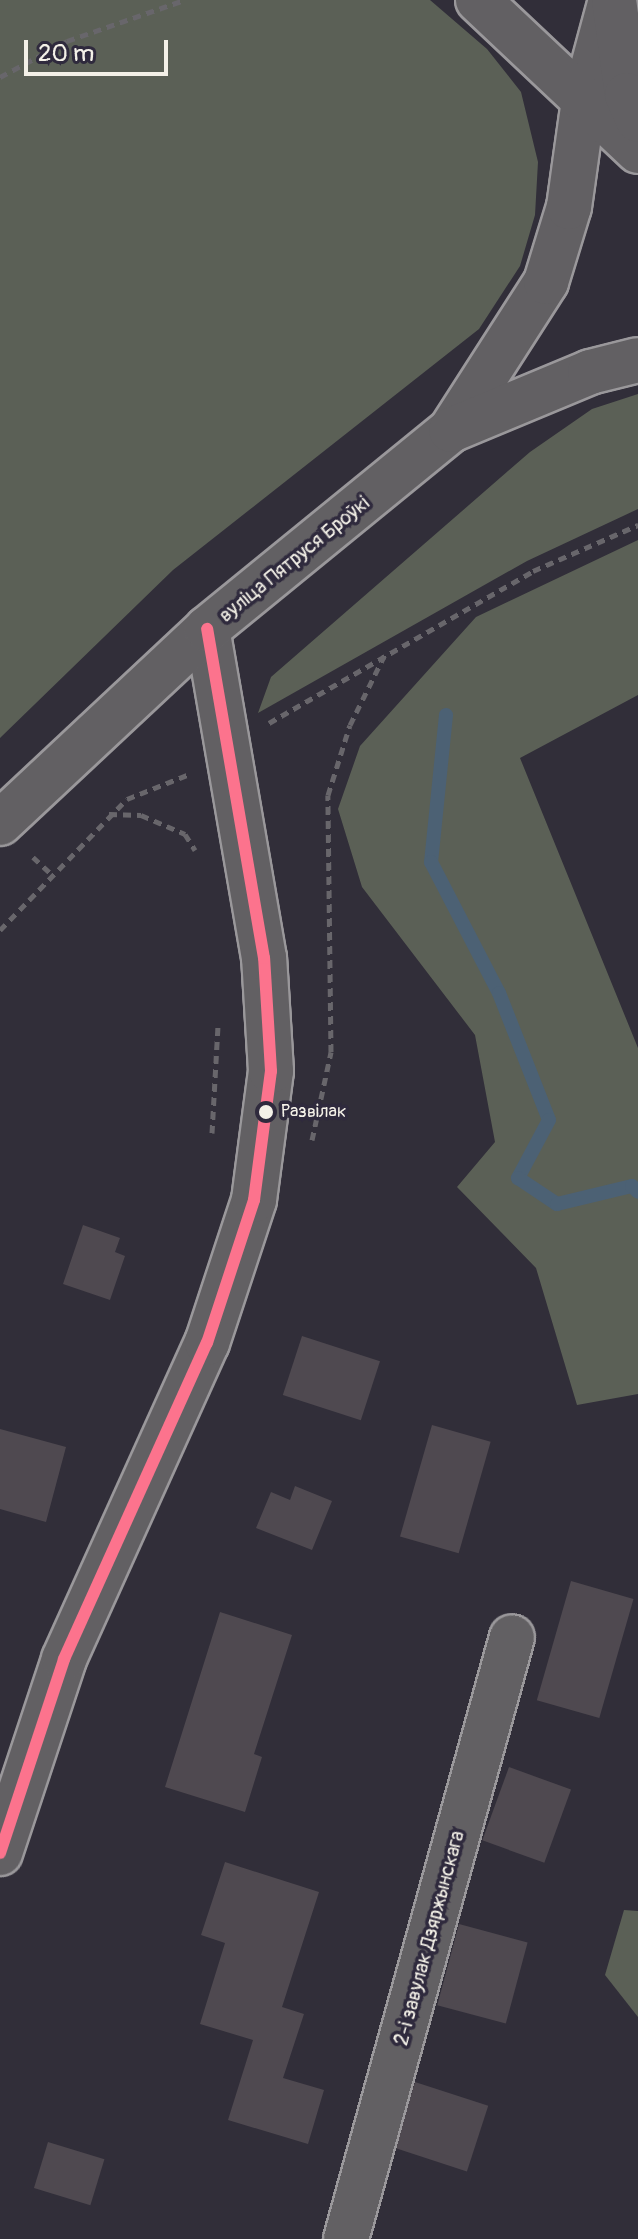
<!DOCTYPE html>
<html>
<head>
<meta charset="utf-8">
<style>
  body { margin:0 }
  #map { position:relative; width:638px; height:2239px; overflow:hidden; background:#312e39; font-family:Pangolin,sans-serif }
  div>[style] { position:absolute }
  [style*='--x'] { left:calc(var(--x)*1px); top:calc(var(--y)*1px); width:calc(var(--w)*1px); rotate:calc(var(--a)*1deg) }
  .green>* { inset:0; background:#5b6056 }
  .stream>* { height:14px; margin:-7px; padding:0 7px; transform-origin:7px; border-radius:7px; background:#4c6174 }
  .building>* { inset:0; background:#4f4950; transform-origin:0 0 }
  .path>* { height:5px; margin-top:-2.5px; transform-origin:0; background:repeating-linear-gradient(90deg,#68666b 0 8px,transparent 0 14px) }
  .roads { filter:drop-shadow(2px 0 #9a989b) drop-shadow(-2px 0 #9a989b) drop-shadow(0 2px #9a989b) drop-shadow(0 -2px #9a989b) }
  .minor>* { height:44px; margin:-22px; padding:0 22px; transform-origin:22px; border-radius:22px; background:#626063 }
  .tertiary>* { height:44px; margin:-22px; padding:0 22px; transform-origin:22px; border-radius:22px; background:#626063 }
  .secondary>* { height:44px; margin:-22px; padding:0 22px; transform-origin:22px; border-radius:22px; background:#626063 }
  .primary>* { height:44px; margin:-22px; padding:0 22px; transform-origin:22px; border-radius:22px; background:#626063 }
  .bus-1>* { height:12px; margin:-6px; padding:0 6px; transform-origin:6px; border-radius:6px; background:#fc738d }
  .dots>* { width:22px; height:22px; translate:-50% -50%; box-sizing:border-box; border:4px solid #2f2a3d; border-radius:50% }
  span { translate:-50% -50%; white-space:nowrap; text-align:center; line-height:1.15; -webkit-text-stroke:7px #2f2a3d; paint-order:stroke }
  .bus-label { font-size:18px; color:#f4f1e8 }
  .left { translate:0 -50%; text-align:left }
  .street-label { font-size:20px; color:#f4f1e8 }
  .scale { position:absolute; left:24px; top:40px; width:144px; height:36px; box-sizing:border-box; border:4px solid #f4f1e8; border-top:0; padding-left:10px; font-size:24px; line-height:28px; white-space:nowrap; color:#f4f1e8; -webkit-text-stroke:6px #2f2a3d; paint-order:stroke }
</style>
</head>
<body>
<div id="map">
  <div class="green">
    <div style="clip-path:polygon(0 0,430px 0,487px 49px,521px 92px,538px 162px,535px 215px,520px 266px,479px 329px,173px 570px,0 738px)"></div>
    <div style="clip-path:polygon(638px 394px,638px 509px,527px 561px,258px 713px,271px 677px,530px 452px,592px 409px)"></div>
    <div style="clip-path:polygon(638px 540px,638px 695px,520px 758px,638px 1048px,638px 1394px,577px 1405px,536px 1268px,457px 1187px,495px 1142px,475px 1035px,362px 887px,338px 809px,360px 746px,476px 617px)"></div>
    <div style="clip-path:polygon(624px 1910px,638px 1911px,638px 2017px,605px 1975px)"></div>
  </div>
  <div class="stream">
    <div style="--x:446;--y:715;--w:148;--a:95.8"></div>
    <div style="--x:431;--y:862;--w:148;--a:62.6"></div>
    <div style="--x:499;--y:993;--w:136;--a:68.5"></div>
    <div style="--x:549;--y:1120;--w:66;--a:118.1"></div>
    <div style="--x:518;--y:1178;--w:47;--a:33.7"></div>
    <div style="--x:557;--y:1204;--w:77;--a:-13.5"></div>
    <div style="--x:632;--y:1186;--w:8;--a:45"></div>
  </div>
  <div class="building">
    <div style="clip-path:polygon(83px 1225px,120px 1238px,115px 1252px,125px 1256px,110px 1300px,63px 1284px)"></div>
    <div style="left:302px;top:1336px;width:82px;height:62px;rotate:18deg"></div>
    <div style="left:432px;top:1425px;width:61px;height:116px;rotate:16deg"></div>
    <div style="clip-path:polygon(0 1429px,66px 1447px,46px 1522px,0 1509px)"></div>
    <div style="clip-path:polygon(295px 1486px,332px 1501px,312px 1550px,256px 1528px,271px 1492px,290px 1500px)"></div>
    <div style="left:571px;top:1581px;width:65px;height:124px;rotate:16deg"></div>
    <div style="clip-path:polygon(220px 1612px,292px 1635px,254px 1754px,262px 1757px,245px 1812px,165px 1787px)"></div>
    <div style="left:509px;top:1767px;width:66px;height:78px;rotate:20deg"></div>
    <div style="clip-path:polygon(225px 1862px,319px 1892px,282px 2007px,304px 2014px,283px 2078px,324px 2090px,308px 2144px,228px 2120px,253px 2040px,200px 2024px,225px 1943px,201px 1935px)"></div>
    <div style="left:459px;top:1924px;width:71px;height:84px;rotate:15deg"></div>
    <div style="left:415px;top:2082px;width:77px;height:69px;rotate:18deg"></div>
    <div style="left:48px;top:2142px;width:59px;height:48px;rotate:17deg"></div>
  </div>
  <div class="path">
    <div style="--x:0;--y:77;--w:76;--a:-28.2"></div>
    <div style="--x:67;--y:41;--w:124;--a:-19.3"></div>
    <div style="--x:269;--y:723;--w:305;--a:-29.9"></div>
    <div style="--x:533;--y:571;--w:115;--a:-23.7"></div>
    <div style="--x:109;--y:814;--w:32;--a:2"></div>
    <div style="--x:141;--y:815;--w:48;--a:23.4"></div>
    <div style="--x:185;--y:834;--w:19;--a:58"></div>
    <div style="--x:33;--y:857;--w:23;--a:43"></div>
    <div style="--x:0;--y:930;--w:182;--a:-45.9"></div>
    <div style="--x:127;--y:799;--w:65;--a:-21.8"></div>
    <div style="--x:212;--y:1133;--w:106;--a:-86.8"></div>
    <div style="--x:312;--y:1140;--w:90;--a:-77.8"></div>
    <div style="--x:331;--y:1052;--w:257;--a:-90.7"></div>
    <div style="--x:328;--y:795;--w:73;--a:-72.6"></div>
    <div style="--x:350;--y:725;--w:81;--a:-63.7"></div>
  </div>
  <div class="roads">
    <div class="minor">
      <div style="--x:346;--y:2239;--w:624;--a:-74.58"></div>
    </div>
    <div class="tertiary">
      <div style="--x:0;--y:1853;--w:204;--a:-71.7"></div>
      <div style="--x:64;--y:1659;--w:347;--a:-65.7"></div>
      <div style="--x:207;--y:1343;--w:151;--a:-71.8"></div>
      <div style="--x:254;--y:1200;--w:130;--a:-82.5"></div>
      <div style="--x:271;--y:1071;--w:113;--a:-93.5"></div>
      <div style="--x:264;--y:958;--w:334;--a:-99.8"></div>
    </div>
    <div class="secondary">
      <div style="--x:451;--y:430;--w:176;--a:-57.3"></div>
      <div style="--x:546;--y:282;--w:78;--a:-73"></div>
      <div style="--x:569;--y:207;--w:108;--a:-82"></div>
      <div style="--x:584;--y:100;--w:104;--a:-74.9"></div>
      <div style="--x:0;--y:823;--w:284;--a:-43.1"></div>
      <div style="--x:207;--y:629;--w:315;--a:-39.2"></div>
      <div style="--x:451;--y:430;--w:151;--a:-22.6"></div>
      <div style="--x:590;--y:372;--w:49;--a:-14"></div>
    </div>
    <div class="primary">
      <div style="--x:478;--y:0;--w:220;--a:43.3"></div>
      <div style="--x:614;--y:0;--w:96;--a:82.2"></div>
      <div style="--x:627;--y:95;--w:27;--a:66"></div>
    </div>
  </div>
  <div class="bus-1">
    <div style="--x:0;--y:1853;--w:204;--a:-71.7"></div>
    <div style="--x:64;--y:1659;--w:347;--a:-65.7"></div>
    <div style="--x:207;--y:1343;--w:151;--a:-71.8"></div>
    <div style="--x:254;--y:1200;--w:130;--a:-82.5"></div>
    <div style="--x:271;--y:1071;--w:113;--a:-93.5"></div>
    <div style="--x:264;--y:958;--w:334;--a:-99.8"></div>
  </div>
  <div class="dots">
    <div style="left:266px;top:1112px;background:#f4f1e8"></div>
  </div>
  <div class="bus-label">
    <span class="left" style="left:281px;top:1112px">Развілак</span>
  </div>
  <div class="street-label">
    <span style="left:294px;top:559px;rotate:-39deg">вуліца Пятруся Броўкі</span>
    <span style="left:429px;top:1938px;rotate:-75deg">2-і завулак Дзяржынскага</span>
  </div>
  <div class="scale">20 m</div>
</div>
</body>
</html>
